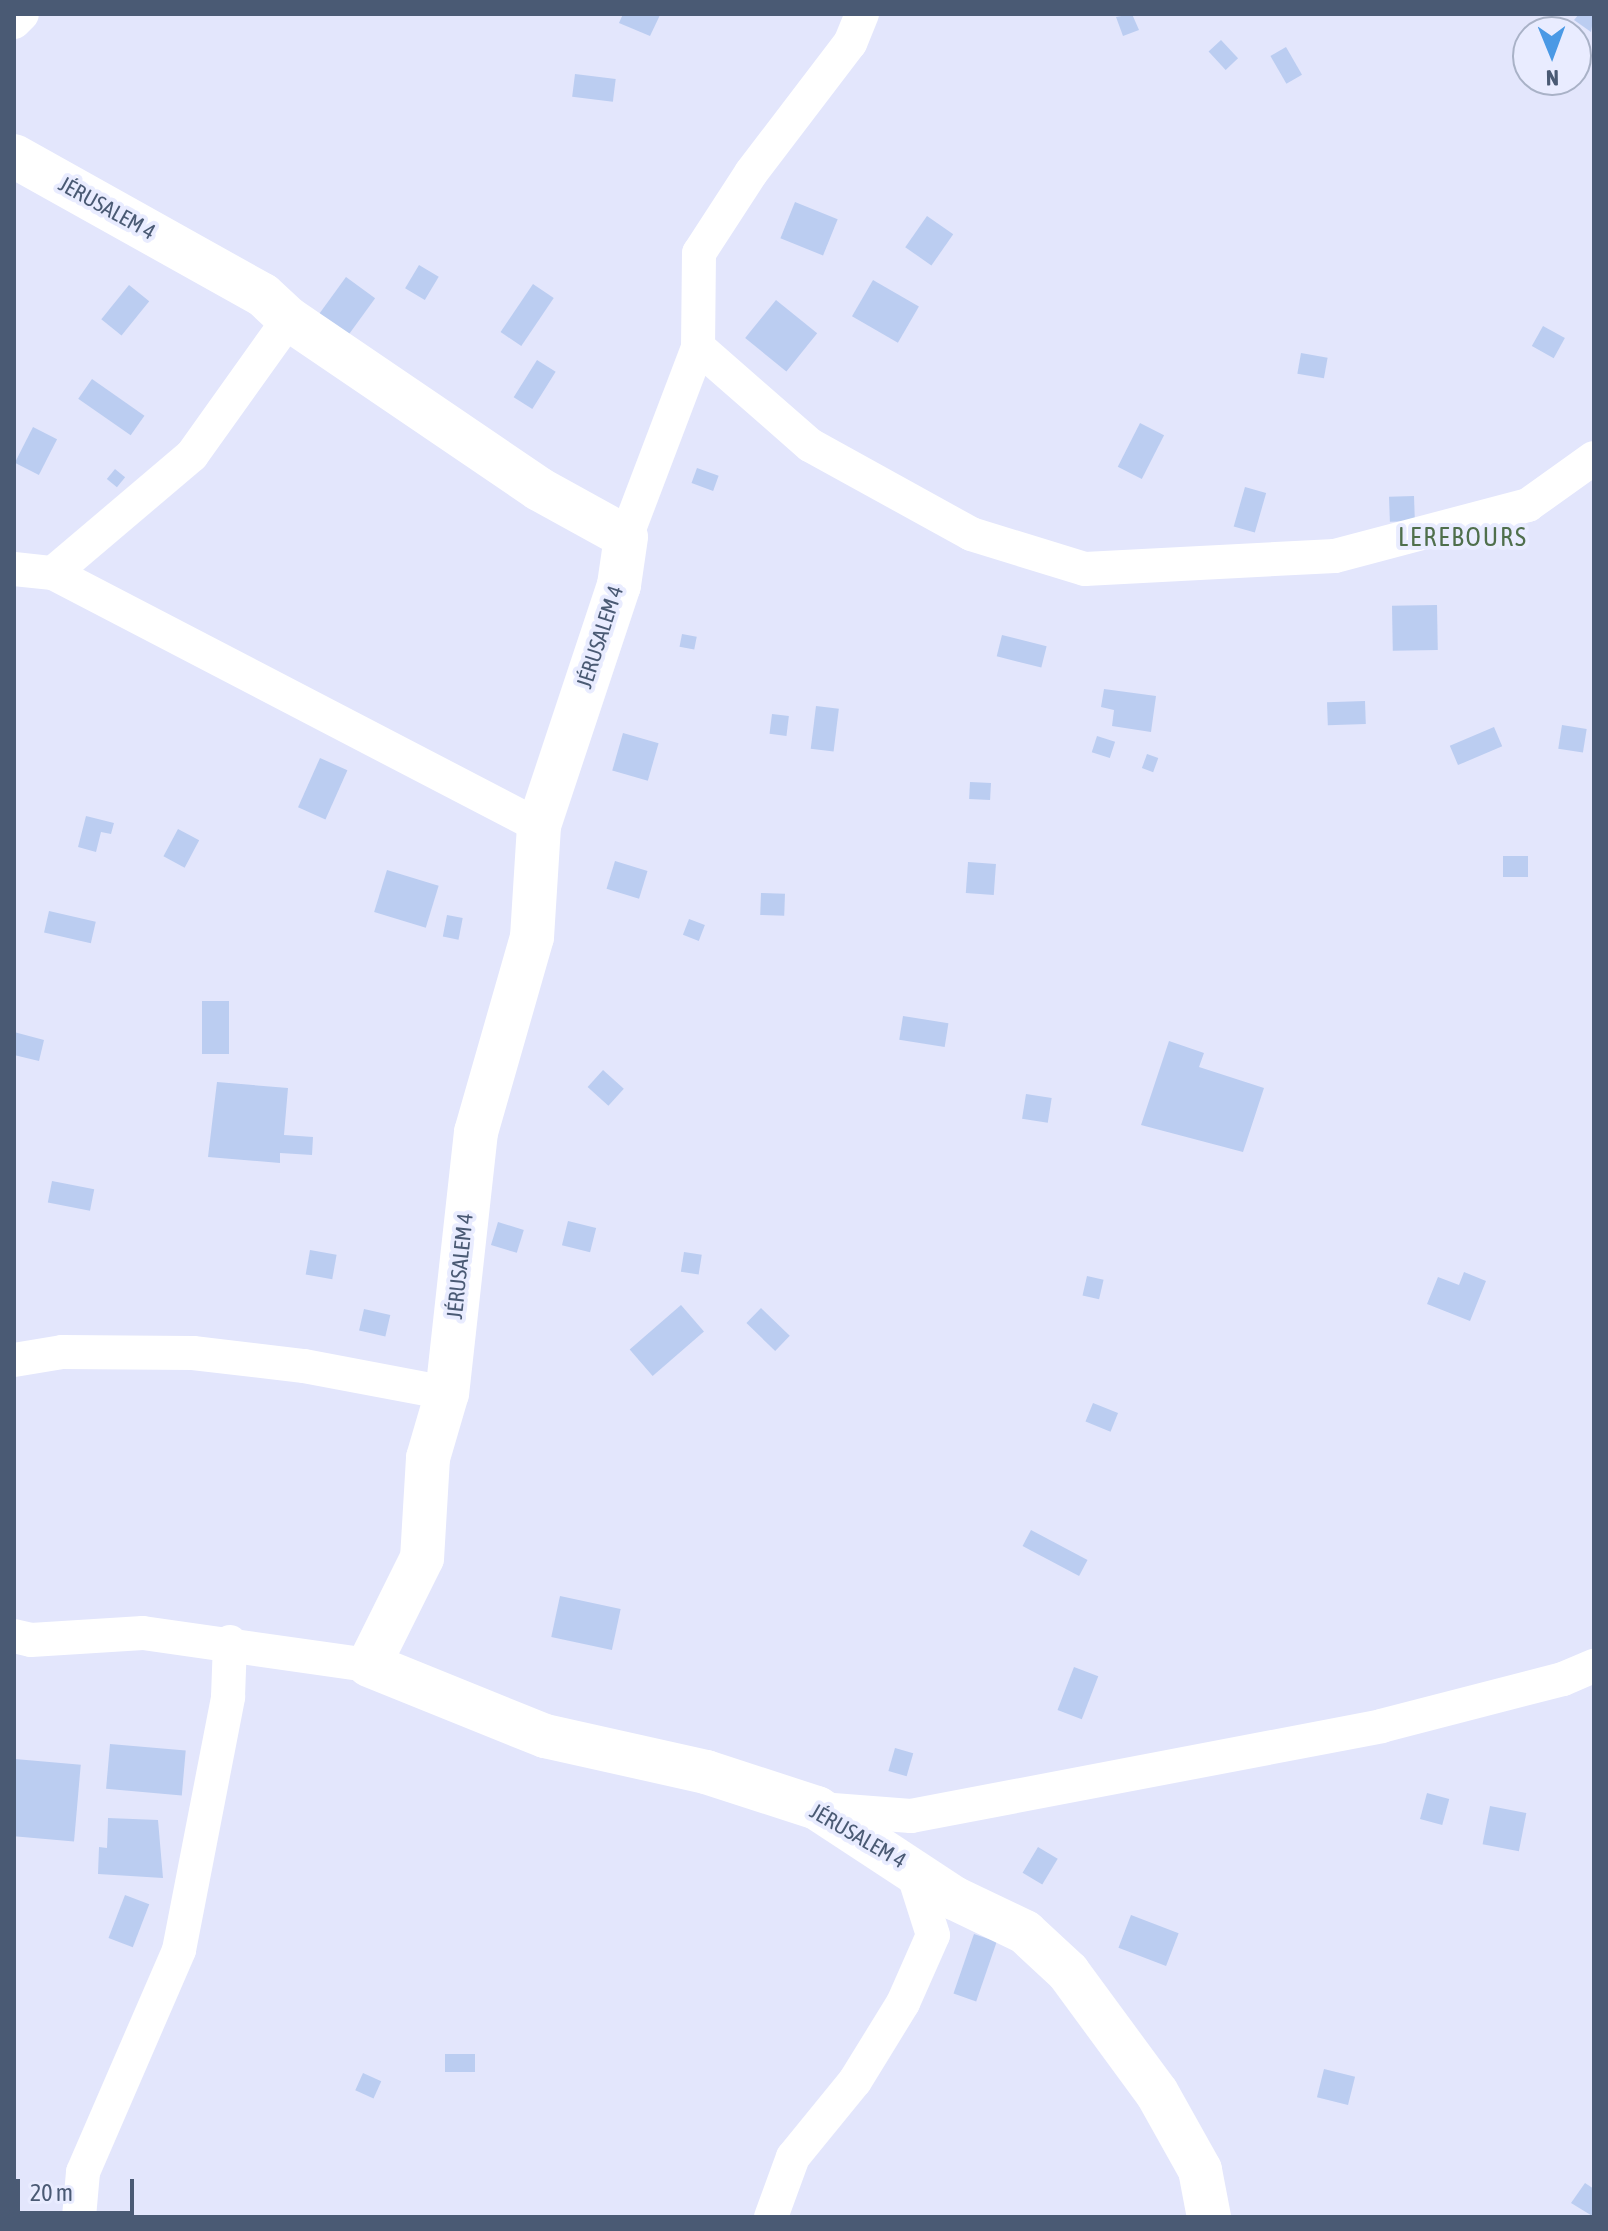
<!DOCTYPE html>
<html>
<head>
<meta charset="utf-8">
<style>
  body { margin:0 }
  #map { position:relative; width:1608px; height:2231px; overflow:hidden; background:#e3e6fc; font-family:"Asap Condensed",sans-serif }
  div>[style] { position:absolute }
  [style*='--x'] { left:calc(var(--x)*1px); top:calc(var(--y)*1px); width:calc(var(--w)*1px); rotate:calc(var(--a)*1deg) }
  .building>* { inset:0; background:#bbcdf1; transform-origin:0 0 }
  .street>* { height:34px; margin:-17px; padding:0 17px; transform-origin:17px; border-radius:17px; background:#fff }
  .secondary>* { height:44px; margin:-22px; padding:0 22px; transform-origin:22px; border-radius:22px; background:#fff }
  span { translate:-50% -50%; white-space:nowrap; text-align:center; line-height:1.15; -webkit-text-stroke:8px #e9ecff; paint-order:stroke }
  .street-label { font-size:22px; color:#4a5a74 }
  .quarter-label { font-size:26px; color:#4f6f4c; letter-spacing:2px }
  .frame { position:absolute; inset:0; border:16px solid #4a5a74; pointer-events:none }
  .north { position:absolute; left:1512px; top:16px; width:80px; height:80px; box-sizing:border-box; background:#e9ecff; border:2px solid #a9b2c7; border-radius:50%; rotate:179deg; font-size:22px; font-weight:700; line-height:32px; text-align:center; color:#4a5a74 }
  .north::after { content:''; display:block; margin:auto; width:28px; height:36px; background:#4a99e5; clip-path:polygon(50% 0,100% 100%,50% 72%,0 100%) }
  .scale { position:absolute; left:16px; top:2179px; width:118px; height:36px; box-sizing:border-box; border:4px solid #4a5a74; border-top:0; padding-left:10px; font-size:24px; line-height:28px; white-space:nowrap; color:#4a5a74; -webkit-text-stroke:6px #e9ecff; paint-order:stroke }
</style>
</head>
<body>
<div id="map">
  <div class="building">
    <div style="clip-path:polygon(623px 14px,657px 14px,660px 15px,650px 36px,619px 23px)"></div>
    <div style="clip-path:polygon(1132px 14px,1139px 30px,1123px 36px,1116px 17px)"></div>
    <div style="clip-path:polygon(1579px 14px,1594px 14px,1591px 32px,1574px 20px)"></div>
    <div style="left:1221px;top:40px;width:25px;height:17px;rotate:47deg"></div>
    <div style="left:1286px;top:47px;width:32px;height:18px;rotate:60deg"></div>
    <div style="left:575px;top:74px;width:41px;height:23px;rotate:7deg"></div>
    <div style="left:795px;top:202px;width:46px;height:39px;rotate:22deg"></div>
    <div style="left:927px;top:216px;width:32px;height:38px;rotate:35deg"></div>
    <div style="left:419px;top:265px;width:23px;height:27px;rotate:31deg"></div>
    <div style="left:346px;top:277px;width:36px;height:51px;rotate:36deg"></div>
    <div style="left:873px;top:280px;width:53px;height:42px;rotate:30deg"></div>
    <div style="left:533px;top:284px;width:25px;height:58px;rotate:34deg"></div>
    <div style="left:129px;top:285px;width:26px;height:44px;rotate:39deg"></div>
    <div style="left:776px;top:300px;width:53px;height:49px;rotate:39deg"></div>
    <div style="left:1543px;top:326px;width:25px;height:23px;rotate:29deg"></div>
    <div style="left:1301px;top:353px;width:27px;height:21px;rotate:10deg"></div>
    <div style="left:537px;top:360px;width:22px;height:44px;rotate:32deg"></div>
    <div style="left:92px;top:379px;width:64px;height:24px;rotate:35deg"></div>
    <div style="left:1140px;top:423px;width:27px;height:49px;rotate:27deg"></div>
    <div style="left:33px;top:427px;width:27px;height:40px;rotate:27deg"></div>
    <div style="left:697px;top:468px;width:23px;height:16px;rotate:20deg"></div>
    <div style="left:115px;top:469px;width:13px;height:13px;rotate:39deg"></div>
    <div style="left:1245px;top:487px;width:22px;height:41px;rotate:16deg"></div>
    <div style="left:1414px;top:496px;width:25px;height:25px;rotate:88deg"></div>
    <div style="left:1437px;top:605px;width:45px;height:45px;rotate:89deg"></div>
    <div style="left:682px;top:634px;width:15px;height:13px;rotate:11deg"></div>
    <div style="left:1002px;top:635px;width:46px;height:22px;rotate:14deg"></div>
    <div style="clip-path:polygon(1104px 689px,1156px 696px,1151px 732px,1112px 726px,1114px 710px,1101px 707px)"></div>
    <div style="left:1365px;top:701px;width:23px;height:38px;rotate:88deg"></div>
    <div style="left:816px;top:706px;width:23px;height:43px;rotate:7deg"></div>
    <div style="left:772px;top:714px;width:17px;height:20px;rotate:7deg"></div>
    <div style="left:1562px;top:725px;width:25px;height:24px;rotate:9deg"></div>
    <div style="left:1494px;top:727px;width:21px;height:48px;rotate:67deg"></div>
    <div style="left:623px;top:733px;width:37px;height:39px;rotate:16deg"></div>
    <div style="left:1097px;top:736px;width:19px;height:17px;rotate:18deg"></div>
    <div style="left:1147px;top:754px;width:12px;height:15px;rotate:20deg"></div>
    <div style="left:320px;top:758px;width:30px;height:54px;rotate:24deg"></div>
    <div style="left:970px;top:782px;width:21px;height:17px;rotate:3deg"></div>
    <div style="clip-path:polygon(86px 816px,114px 823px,111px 834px,101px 832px,96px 852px,78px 847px)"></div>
    <div style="left:178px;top:829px;width:24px;height:31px;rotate:28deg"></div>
    <div style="left:1528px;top:856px;width:21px;height:25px;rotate:90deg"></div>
    <div style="left:615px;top:861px;width:34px;height:29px;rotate:17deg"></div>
    <div style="left:968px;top:862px;width:28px;height:31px;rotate:4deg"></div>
    <div style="left:387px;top:870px;width:54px;height:44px;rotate:17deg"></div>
    <div style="left:761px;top:893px;width:24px;height:22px;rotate:2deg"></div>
    <div style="left:49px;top:911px;width:48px;height:22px;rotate:13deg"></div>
    <div style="left:447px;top:915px;width:16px;height:22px;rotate:11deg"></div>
    <div style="left:689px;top:919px;width:17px;height:17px;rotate:21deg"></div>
    <div style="left:202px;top:1001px;width:27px;height:53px"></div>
    <div style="left:903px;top:1016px;width:46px;height:24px;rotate:9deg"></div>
    <div style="clip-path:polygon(14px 1032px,44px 1040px,39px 1061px,14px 1055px)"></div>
    <div style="clip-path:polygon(1169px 1041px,1204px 1053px,1199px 1067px,1264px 1088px,1243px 1152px,1141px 1125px)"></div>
    <div style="left:603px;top:1070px;width:28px;height:23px;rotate:42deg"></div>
    <div style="clip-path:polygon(217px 1082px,288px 1088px,284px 1135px,313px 1137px,312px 1155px,280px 1153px,280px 1163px,208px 1157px)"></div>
    <div style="left:1026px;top:1094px;width:26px;height:25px;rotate:9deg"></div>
    <div style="left:52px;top:1181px;width:43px;height:22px;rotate:11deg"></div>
    <div style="left:568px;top:1221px;width:29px;height:25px;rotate:14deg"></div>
    <div style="left:498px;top:1222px;width:27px;height:24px;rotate:17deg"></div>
    <div style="left:310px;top:1250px;width:27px;height:25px;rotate:10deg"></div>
    <div style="left:684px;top:1252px;width:18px;height:20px;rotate:9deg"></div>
    <div style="clip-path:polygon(1464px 1272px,1486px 1281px,1470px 1321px,1427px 1304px,1438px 1277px,1459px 1285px)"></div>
    <div style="left:1087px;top:1276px;width:17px;height:20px;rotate:13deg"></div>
    <div style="left:681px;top:1305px;width:35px;height:68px;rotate:49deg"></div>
    <div style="left:761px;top:1308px;width:40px;height:21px;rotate:44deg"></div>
    <div style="left:364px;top:1309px;width:27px;height:22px;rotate:13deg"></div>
    <div style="left:1093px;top:1403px;width:27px;height:20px;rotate:22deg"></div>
    <div style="left:1031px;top:1530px;width:64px;height:18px;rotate:28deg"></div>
    <div style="left:560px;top:1596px;width:62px;height:42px;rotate:12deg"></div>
    <div style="left:1074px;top:1667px;width:26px;height:46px;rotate:21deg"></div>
    <div style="left:110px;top:1744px;width:76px;height:45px;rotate:5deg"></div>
    <div style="left:895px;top:1748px;width:19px;height:24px;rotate:16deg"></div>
    <div style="left:15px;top:1759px;width:66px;height:77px;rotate:5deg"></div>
    <div style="left:1427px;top:1793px;width:23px;height:27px;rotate:15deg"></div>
    <div style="left:1490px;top:1806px;width:37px;height:39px;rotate:11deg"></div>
    <div style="clip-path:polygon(108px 1818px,158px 1820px,163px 1878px,98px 1874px,99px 1847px,107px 1848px)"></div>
    <div style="left:1038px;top:1847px;width:23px;height:30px;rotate:31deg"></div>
    <div style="left:125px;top:1895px;width:26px;height:46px;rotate:21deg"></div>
    <div style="left:1131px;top:1915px;width:51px;height:35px;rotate:21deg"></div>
    <div style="left:974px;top:1934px;width:24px;height:63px;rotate:19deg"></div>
    <div style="left:445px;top:2054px;width:30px;height:18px"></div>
    <div style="left:1324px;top:2069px;width:32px;height:29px;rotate:14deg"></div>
    <div style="left:363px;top:2073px;width:20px;height:19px;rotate:24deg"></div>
    <div style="clip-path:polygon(1585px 2183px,1594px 2189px,1594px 2217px,1571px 2203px)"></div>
  </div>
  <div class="street">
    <div style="--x:862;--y:14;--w:31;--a:112"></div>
    <div style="--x:850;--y:43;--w:163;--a:127.3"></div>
    <div style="--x:751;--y:173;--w:95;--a:123"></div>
    <div style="--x:699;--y:253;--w:94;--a:90.6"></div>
    <div style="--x:698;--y:347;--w:149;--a:41.2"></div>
    <div style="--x:810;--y:445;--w:184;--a:28.9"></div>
    <div style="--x:971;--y:534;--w:119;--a:17.1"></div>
    <div style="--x:1085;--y:569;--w:250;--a:-3"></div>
    <div style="--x:1335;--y:556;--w:200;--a:-14.8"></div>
    <div style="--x:1528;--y:505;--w:81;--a:-35.5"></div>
    <div style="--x:14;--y:22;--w:11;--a:-45"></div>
    <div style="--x:626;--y:537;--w:203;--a:-69.2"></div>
    <div style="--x:14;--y:569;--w:39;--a:6"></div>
    <div style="--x:53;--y:573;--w:548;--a:27.5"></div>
    <div style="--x:53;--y:573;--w:182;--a:-40.3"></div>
    <div style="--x:192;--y:455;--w:167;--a:-54.5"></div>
    <div style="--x:14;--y:1360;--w:49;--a:-9.5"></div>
    <div style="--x:62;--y:1352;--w:131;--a:0.4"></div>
    <div style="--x:193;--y:1353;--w:112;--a:6.7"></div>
    <div style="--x:304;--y:1366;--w:146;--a:10.7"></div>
    <div style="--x:14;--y:1636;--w:17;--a:13"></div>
    <div style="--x:31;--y:1640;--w:112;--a:-3.6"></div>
    <div style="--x:143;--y:1633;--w:228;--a:8.1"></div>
    <div style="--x:820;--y:1809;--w:91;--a:4.4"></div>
    <div style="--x:911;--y:1816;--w:479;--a:-10.8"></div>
    <div style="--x:1381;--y:1726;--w:188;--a:-14.5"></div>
    <div style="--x:1563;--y:1679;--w:34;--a:-23"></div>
    <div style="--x:79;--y:2217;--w:45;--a:-84.9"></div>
    <div style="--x:83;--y:2172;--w:242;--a:-66.6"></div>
    <div style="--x:179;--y:1950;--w:258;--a:-79"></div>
    <div style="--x:228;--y:1697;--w:55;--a:-87.9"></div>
    <div style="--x:771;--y:2217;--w:64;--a:-69.9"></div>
    <div style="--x:793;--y:2157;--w:98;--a:-50.8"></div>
    <div style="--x:855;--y:2081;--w:92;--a:-58.4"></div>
    <div style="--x:903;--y:2003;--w:74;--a:-66.2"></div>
    <div style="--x:933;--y:1935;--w:72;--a:-107.7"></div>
  </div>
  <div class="secondary">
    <div style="--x:14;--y:156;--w:285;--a:29.2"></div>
    <div style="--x:263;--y:295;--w:35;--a:43"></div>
    <div style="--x:289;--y:319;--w:302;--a:34.2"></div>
    <div style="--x:539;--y:489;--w:99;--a:28.9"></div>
    <div style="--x:626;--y:537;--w:49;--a:98.3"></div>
    <div style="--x:619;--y:585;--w:254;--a:108.4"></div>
    <div style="--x:539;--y:826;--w:111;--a:93.6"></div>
    <div style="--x:532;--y:937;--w:203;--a:106"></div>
    <div style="--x:476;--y:1132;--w:263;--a:96.3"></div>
    <div style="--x:447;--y:1393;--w:68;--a:106.3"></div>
    <div style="--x:428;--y:1458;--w:100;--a:93.4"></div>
    <div style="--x:422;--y:1558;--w:119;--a:116.4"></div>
    <div style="--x:369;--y:1665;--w:190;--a:22"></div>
    <div style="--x:545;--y:1736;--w:165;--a:12.6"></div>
    <div style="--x:706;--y:1772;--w:117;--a:18"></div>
    <div style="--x:817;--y:1808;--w:164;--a:33.3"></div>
    <div style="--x:954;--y:1898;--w:79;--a:25.6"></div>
    <div style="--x:1025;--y:1932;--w:59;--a:42.9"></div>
    <div style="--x:1068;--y:1972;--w:150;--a:53.7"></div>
    <div style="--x:1157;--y:2093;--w:88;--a:60.8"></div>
    <div style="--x:1200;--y:2170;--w:48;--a:79.2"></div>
  </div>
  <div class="street-label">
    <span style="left:107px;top:208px;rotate:29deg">JÉRUSALEM 4</span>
    <span style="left:600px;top:637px;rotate:-72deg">JÉRUSALEM 4</span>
    <span style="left:460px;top:1266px;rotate:-84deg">JÉRUSALEM 4</span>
    <span style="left:858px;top:1836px;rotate:30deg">JÉRUSALEM 4</span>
  </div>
  <div class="quarter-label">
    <span style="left:1463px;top:538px">LEREBOURS</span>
  </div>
  <div class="frame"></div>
  <div class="north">N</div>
  <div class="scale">20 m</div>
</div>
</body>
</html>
